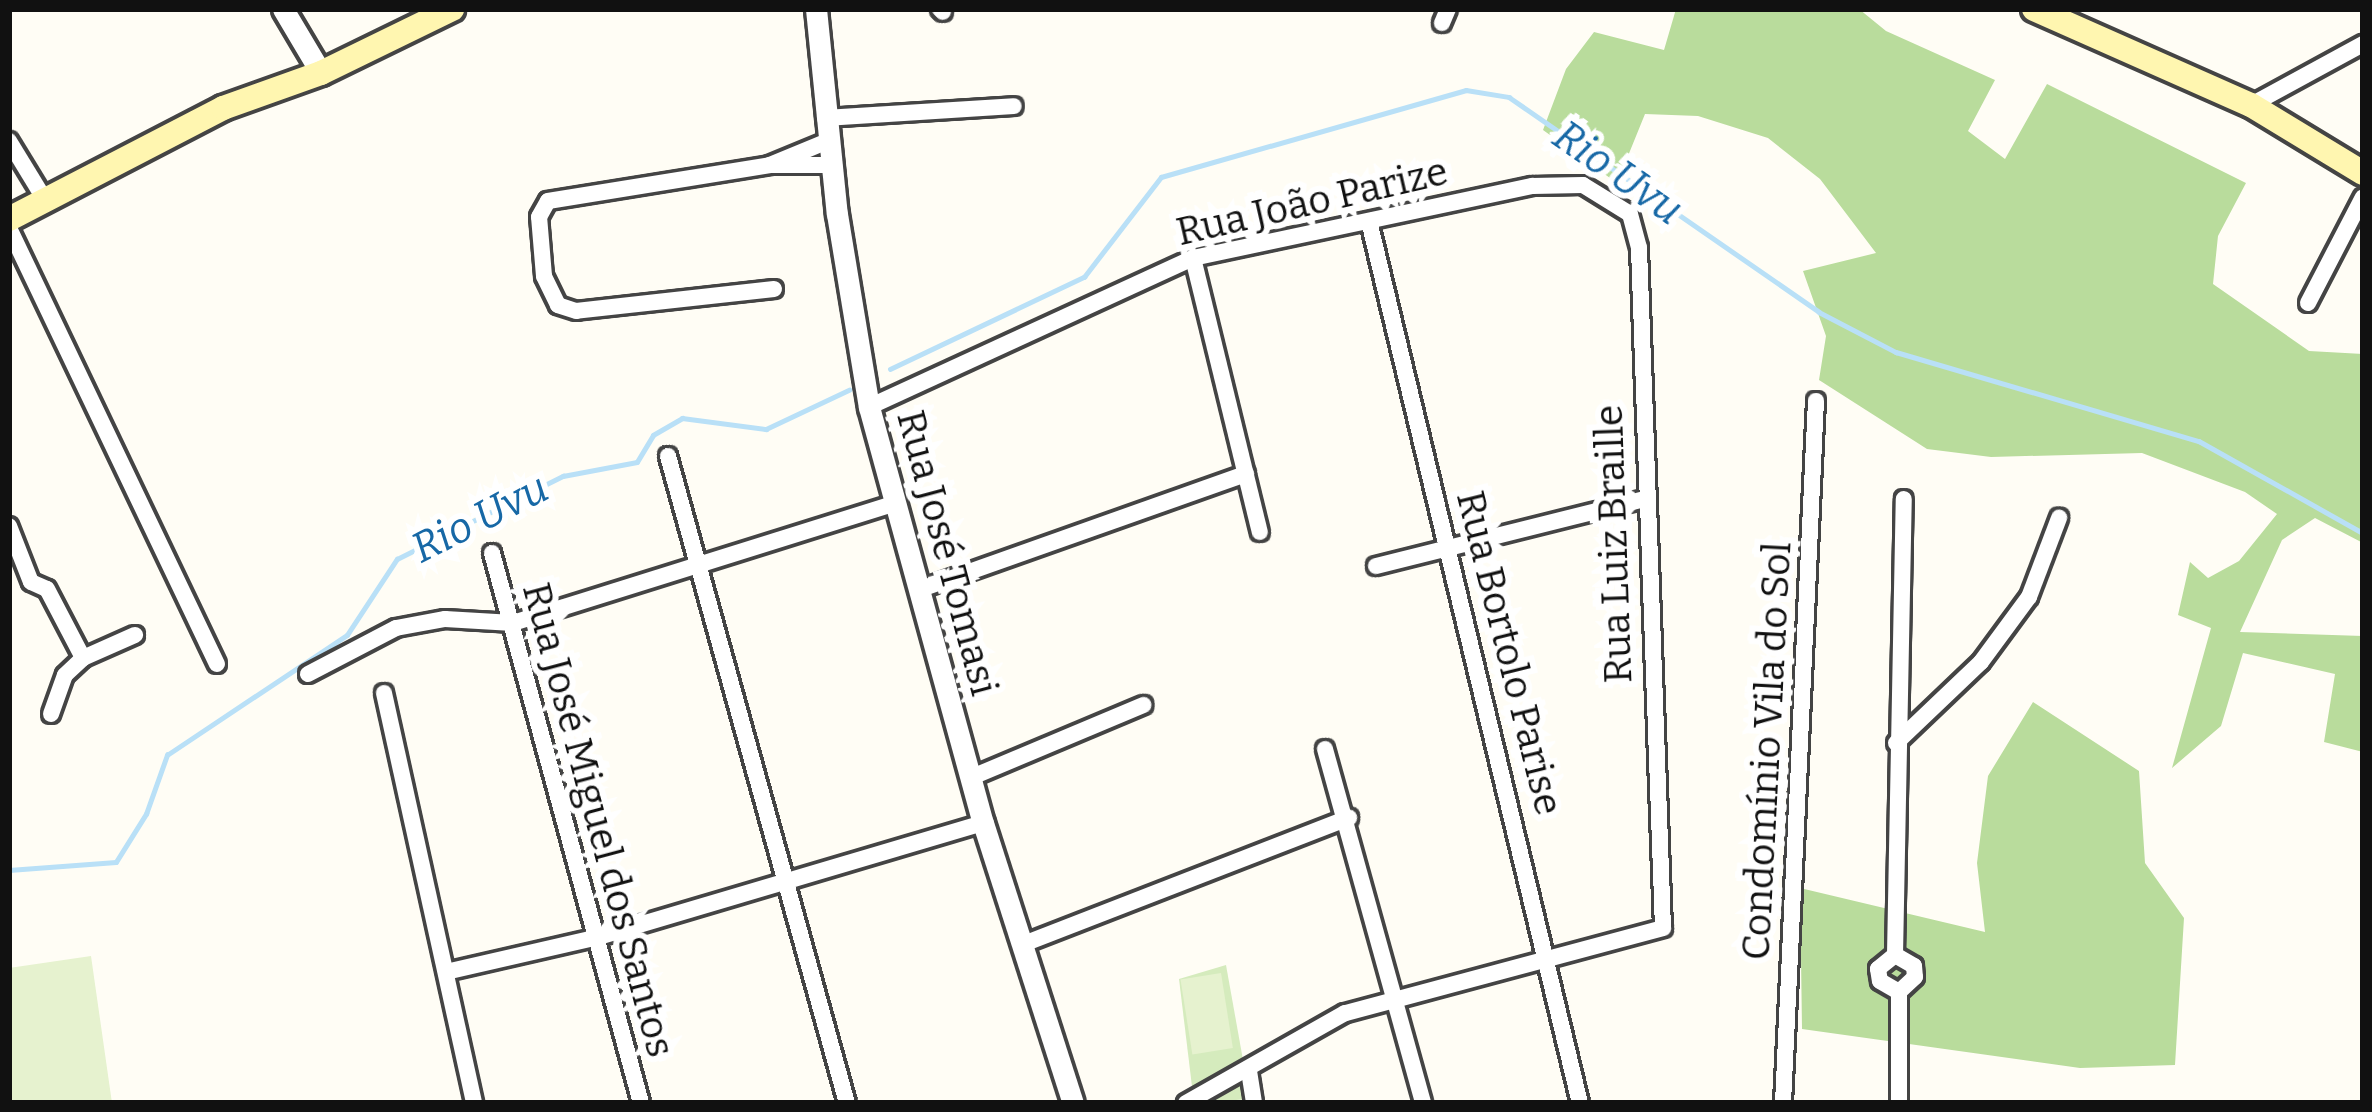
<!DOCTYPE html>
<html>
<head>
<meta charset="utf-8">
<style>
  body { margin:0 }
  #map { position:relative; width:2372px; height:1112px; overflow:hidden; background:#fffdf5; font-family:Bitter,serif }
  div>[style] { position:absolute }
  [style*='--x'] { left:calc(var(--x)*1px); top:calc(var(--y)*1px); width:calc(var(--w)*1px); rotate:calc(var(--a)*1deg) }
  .green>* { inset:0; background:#d5ebbd }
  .forest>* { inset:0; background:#b9dc9c }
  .pitch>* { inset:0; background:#e6f2cf; transform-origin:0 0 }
  .stream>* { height:4.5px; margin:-2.25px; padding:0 2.25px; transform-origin:2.25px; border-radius:2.25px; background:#b9e0f7 }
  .roads { filter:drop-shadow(3px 0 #444) drop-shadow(-3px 0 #444) drop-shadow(0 3px #444) drop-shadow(0 -3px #444) }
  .minor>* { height:16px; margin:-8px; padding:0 8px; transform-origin:8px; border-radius:8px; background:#fff }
  .tertiary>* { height:21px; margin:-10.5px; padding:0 10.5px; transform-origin:10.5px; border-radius:10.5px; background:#fff }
  .secondary>* { height:24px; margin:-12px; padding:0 12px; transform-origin:12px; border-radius:12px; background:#fff6b0 }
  span { translate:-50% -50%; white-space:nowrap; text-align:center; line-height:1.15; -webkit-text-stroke:12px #fff; paint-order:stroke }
  .street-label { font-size:39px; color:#111 }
  .water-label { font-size:42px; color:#1768a6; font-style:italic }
  .frame { position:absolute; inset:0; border:12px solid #111; pointer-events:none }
</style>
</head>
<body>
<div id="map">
  <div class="green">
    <div style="clip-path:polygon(1226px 965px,1250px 1099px,1194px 1103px,1179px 979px)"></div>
  </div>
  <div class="forest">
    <div style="clip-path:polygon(1676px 9px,1859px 9px,1886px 31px,1995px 80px,1968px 131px,2005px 159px,2047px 84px,2246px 183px,2218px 236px,2213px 284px,2309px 351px,2363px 354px,2363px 543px,2315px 518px,2282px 540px,2240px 632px,2363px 636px,2363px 752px,2324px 742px,2335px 674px,2243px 653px,2221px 726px,2172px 768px,2211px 628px,2178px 615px,2190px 562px,2208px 578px,2239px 561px,2277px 514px,2245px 492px,2142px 453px,1991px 457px,1927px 449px,1819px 380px,1826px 336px,1803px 271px,1876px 253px,1820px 179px,1768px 138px,1698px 116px,1645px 114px,1617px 183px,1543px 130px,1566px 69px,1594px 32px,1664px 50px)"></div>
    <div style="clip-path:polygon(2033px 702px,2139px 771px,2145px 863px,2184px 918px,2175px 1065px,2080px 1068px,1802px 1029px,1800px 888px,1985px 932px,1977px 863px,1988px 776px)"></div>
  </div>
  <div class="pitch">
    <div style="clip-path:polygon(91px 956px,112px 1103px,9px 1103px,9px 968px)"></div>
    <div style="left:1221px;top:973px;width:76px;height:41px;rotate:81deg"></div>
  </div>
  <div class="stream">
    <div style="--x:890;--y:369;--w:215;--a:-25.4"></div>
    <div style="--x:1084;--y:277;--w:126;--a:-52.4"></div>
    <div style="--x:1161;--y:177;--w:317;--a:-15.9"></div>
    <div style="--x:1466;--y:90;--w:44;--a:9.2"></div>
    <div style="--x:1509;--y:97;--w:377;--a:34.7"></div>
    <div style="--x:1819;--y:312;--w:87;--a:27.5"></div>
    <div style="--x:1896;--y:352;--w:316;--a:16.4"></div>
    <div style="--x:2199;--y:441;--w:188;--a:29.3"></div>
    <div style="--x:9;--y:870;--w:107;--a:-4.3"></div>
    <div style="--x:116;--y:862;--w:57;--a:-58"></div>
    <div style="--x:146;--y:814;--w:63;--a:-70.4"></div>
    <div style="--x:167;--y:755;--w:216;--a:-33.7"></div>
    <div style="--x:347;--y:635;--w:91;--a:-56.7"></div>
    <div style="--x:397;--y:559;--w:186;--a:-26.6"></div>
    <div style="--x:563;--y:476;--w:75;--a:-10.7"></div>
    <div style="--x:637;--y:462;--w:31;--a:-59"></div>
    <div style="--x:653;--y:435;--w:34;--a:-30"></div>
    <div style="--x:682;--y:418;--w:85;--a:7.5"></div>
    <div style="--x:766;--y:429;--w:92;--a:-25.2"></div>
  </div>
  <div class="roads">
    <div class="minor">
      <div style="--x:940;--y:9;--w:4;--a:45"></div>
      <div style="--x:1442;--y:23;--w:15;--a:-67"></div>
      <div style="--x:2251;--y:105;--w:128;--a:-28.6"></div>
      <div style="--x:825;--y:118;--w:189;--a:-3.6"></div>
      <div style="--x:9;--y:141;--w:69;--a:58.6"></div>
      <div style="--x:770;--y:165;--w:61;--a:0"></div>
      <div style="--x:1369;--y:221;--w:907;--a:76.55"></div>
      <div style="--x:9;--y:228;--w:483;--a:64.5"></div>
      <div style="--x:1193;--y:258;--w:282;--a:76.3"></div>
      <div style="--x:774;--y:289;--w:199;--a:173.7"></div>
      <div style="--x:576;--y:311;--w:19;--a:-162"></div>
      <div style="--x:558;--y:305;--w:32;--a:-116"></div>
      <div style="--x:544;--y:276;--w:59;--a:-94.8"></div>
      <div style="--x:539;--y:217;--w:18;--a:-61"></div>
      <div style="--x:548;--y:201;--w:225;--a:-9.2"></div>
      <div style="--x:770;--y:165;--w:63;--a:-22.5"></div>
      <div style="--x:2308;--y:303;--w:119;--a:-62.6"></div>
      <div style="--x:869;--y:407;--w:357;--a:-24.7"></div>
      <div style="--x:1193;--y:258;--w:347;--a:-12"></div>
      <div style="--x:1532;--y:186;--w:51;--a:-1.1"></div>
      <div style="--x:1583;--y:185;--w:55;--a:31.7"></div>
      <div style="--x:1630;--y:214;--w:35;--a:75"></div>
      <div style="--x:1639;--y:248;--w:680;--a:87.98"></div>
      <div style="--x:1663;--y:928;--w:329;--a:165"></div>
      <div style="--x:1345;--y:1013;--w:183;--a:150.5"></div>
      <div style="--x:668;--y:456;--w:671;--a:74.54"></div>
      <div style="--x:9;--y:526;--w:60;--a:68.6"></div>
      <div style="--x:31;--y:582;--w:17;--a:24"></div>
      <div style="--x:47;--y:589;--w:78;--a:62.4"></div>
      <div style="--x:492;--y:553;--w:570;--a:74.84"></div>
      <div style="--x:1376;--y:566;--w:276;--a:-14"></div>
      <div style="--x:918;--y:590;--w:348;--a:-19.5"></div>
      <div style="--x:308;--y:674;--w:99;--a:-27.6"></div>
      <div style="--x:396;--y:628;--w:50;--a:-10.4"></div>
      <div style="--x:445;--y:619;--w:68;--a:3.4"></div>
      <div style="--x:513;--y:623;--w:398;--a:-17.4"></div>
      <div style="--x:384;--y:693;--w:420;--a:77.6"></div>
      <div style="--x:51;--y:714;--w:41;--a:-70.3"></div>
      <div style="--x:65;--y:675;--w:25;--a:-43"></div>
      <div style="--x:83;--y:658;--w:57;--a:-23.9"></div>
      <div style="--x:1896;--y:743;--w:117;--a:-43.6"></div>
      <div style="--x:1981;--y:662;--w:81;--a:-53.6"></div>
      <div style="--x:2029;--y:597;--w:85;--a:-69.2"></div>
      <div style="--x:1325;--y:749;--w:367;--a:74.5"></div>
      <div style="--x:972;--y:777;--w:186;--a:-22.8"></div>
      <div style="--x:1021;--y:945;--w:352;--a:-21.2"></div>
      <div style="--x:1895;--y:955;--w:456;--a:-88.9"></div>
      <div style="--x:1895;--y:955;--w:22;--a:141"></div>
      <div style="--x:1878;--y:969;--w:12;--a:81"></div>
      <div style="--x:1880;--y:981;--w:22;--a:30"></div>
      <div style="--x:1895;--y:955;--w:22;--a:30"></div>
      <div style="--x:1914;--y:966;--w:11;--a:85"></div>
      <div style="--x:1915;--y:977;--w:22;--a:137"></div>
      <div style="--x:446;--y:972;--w:153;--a:-12.9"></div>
      <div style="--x:595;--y:938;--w:405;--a:-16.5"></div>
      <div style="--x:1899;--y:992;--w:111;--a:90"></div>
      <div style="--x:1249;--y:1071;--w:32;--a:81"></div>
      <div style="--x:1783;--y:1103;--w:703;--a:-87.31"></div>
    </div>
    <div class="tertiary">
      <div style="--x:283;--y:9;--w:74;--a:59.3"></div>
      <div style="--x:816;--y:9;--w:206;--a:84.2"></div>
      <div style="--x:837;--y:214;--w:196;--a:80.6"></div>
      <div style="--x:869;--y:407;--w:431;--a:74.7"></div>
      <div style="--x:983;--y:823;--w:294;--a:72.2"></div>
    </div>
    <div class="secondary">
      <div style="--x:2034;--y:9;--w:237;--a:23.9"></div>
      <div style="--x:2251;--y:105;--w:131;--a:31.3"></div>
      <div style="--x:9;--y:219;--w:241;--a:-27.4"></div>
      <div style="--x:223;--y:108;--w:104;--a:-19.7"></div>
      <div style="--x:321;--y:73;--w:146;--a:-26"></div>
    </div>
  </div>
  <div class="street-label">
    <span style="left:1312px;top:202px;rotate:-13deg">Rua João Parize</span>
    <span style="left:1614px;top:544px;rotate:-92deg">Rua Luiz Braille</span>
    <span style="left:947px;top:553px;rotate:75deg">Rua José Tomasi</span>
    <span style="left:1509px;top:653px;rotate:76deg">Rua Bortolo Parise</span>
    <span style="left:1767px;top:751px;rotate:-87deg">Condomínio Vila do Sol</span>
    <span style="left:598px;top:820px;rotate:75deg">Rua José Miguel dos Santos</span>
  </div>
  <div class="water-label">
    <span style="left:1618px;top:173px;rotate:35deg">Rio Uvu</span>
    <span style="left:480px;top:518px;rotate:-27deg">Rio Uvu</span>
  </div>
  <div class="frame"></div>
</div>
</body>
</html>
